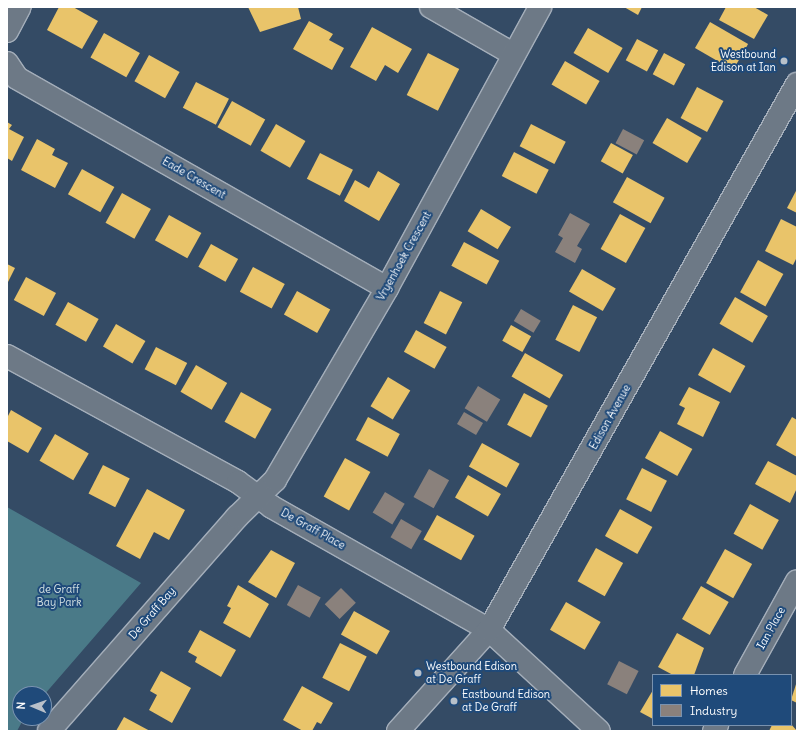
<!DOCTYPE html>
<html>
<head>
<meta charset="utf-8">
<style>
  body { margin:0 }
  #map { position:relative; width:804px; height:738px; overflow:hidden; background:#344b65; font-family:Delius,sans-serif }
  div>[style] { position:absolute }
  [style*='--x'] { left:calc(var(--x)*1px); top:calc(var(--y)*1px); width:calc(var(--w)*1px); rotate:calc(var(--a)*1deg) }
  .green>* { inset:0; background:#4a7a88 }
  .homes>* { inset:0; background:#e9c46a; transform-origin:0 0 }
  .industry>* { inset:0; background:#8a817c; transform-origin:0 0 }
  .roads { filter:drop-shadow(1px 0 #a4aeba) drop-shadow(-1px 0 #a4aeba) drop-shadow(0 1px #a4aeba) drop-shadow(0 -1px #a4aeba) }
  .street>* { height:22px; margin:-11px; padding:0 11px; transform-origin:11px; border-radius:11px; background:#6d7986 }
  .dots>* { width:11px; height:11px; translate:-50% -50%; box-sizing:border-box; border:2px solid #1f4a7a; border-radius:50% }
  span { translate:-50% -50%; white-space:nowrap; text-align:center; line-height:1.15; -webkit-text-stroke:4px #1f4a7a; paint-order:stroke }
  .poi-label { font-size:11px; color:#fff }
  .right { translate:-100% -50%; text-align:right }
  .left { translate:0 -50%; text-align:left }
  .street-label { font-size:11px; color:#fff }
  .park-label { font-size:11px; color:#d3e0e2 }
  .frame { position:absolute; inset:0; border:8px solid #fff; pointer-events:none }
  .legend { position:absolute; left:652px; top:674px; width:140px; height:52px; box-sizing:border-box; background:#1f4a7a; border:1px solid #7992af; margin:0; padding:5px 7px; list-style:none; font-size:12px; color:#fff }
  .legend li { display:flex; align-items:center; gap:8px; height:20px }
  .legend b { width:20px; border:1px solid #7992af }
  .north { position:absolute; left:12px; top:686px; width:40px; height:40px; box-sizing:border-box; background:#1f4a7a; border:1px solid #7992af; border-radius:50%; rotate:272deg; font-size:11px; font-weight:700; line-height:16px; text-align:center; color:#fff }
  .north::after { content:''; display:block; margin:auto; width:14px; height:18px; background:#b8c0c9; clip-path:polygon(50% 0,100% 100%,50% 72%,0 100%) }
</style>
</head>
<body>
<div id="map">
  <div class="green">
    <div style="clip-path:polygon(7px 507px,141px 583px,44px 695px,20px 694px,20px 718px,24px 718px,17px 731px,7px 731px)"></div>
  </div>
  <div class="homes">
    <div style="clip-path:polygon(59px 7px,73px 7px,98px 21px,82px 49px,47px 30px)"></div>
    <div style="clip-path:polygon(248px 7px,298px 7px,301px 19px,260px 32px)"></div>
    <div style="clip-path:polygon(624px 7px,642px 7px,638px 15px)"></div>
    <div style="clip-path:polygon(726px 7px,754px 7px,768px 15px,754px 39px,719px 20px)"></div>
    <div style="clip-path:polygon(309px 21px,333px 34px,329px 40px,344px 48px,332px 70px,293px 49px)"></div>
    <div style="left:710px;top:22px;width:44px;height:30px;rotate:30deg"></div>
    <div style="clip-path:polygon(372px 27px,412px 49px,398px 73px,385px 65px,376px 81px,350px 67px)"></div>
    <div style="left:588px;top:28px;width:40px;height:29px;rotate:30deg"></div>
    <div style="left:104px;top:33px;width:41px;height:28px;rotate:29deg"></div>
    <div style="left:637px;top:39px;width:24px;height:24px;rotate:28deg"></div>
    <div style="left:428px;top:53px;width:35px;height:47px;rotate:27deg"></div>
    <div style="left:664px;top:53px;width:24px;height:24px;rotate:28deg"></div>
    <div style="left:149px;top:55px;width:35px;height:30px;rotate:29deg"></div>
    <div style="left:565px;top:61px;width:40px;height:27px;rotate:30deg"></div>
    <div style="left:196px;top:82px;width:37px;height:29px;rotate:27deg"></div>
    <div style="left:697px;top:87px;width:30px;height:35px;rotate:28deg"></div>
    <div style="left:232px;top:101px;width:38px;height:30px;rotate:29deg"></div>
    <div style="left:667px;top:118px;width:40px;height:29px;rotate:30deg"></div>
    <div style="clip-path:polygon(7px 122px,12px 125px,9px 129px,24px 137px,12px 161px,7px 158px)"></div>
    <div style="left:276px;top:124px;width:34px;height:31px;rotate:30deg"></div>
    <div style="left:531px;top:124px;width:39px;height:25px;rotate:27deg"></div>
    <div style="clip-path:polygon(37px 139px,55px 149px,52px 155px,68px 163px,55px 188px,21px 170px)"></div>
    <div style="left:611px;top:143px;width:25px;height:21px;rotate:29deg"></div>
    <div style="left:514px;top:152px;width:39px;height:27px;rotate:27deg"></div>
    <div style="left:320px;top:153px;width:37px;height:29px;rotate:27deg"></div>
    <div style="left:82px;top:169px;width:37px;height:29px;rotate:29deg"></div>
    <div style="clip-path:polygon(378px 171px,400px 184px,379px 221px,344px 201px,355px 180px,369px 188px)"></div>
    <div style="left:627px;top:177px;width:43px;height:29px;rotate:29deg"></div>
    <div style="clip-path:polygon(797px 189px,797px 213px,787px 208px)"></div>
    <div style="left:122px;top:193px;width:33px;height:34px;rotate:29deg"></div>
    <div style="left:481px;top:209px;width:35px;height:26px;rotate:31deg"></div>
    <div style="left:620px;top:214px;width:29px;height:40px;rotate:29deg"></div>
    <div style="left:169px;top:215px;width:37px;height:29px;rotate:29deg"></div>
    <div style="clip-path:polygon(781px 219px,797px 227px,797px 257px,793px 265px,765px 251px)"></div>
    <div style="left:464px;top:242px;width:40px;height:27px;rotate:28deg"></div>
    <div style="left:211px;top:244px;width:31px;height:26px;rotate:29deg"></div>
    <div style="left:758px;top:260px;width:29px;height:37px;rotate:29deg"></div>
    <div style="clip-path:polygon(7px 264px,15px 268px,7px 284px)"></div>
    <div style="left:253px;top:267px;width:36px;height:28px;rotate:28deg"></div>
    <div style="left:582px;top:269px;width:39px;height:26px;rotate:30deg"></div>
    <div style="left:26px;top:277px;width:34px;height:26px;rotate:28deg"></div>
    <div style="left:297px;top:291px;width:38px;height:27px;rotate:29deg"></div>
    <div style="left:440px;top:291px;width:25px;height:36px;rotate:27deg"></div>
    <div style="left:735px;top:297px;width:38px;height:31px;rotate:30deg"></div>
    <div style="left:68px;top:302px;width:35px;height:26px;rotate:29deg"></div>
    <div style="left:573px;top:305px;width:27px;height:39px;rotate:27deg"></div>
    <div style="left:116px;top:324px;width:34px;height:26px;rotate:30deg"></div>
    <div style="left:511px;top:325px;width:23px;height:18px;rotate:29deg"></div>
    <div style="left:416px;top:330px;width:35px;height:25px;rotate:29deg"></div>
    <div style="left:156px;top:347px;width:35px;height:25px;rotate:27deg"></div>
    <div style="left:713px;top:348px;width:37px;height:31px;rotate:29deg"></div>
    <div style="left:525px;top:353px;width:44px;height:27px;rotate:30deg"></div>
    <div style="left:196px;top:365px;width:36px;height:31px;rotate:30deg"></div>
    <div style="left:388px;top:377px;width:26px;height:34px;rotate:31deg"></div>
    <div style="clip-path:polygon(689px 387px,720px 402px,703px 437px,677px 424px,685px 408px,679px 405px)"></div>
    <div style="left:241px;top:392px;width:35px;height:34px;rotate:29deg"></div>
    <div style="left:524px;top:393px;width:27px;height:36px;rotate:28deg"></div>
    <div style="clip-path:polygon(11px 410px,42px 428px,28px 453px,7px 441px,7px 418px)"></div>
    <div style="left:368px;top:417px;width:36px;height:26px;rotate:28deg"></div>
    <div style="clip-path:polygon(792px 417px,797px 420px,797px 457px,776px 445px)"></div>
    <div style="left:660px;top:431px;width:37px;height:31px;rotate:29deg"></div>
    <div style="left:55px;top:434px;width:39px;height:31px;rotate:30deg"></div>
    <div style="left:482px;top:443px;width:43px;height:27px;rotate:29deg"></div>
    <div style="left:345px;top:458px;width:29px;height:44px;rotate:29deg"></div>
    <div style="clip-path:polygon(768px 461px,797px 476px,797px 488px,790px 503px,755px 484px)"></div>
    <div style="left:103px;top:465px;width:30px;height:32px;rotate:27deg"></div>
    <div style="left:642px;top:468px;width:28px;height:35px;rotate:27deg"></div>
    <div style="left:468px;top:475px;width:38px;height:26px;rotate:30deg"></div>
    <div style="clip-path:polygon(147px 489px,185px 510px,169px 540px,154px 532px,140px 559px,116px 546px)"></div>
    <div style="left:750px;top:504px;width:33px;height:34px;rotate:29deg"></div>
    <div style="left:620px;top:509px;width:37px;height:31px;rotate:29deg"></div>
    <div style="left:437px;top:515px;width:43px;height:28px;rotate:29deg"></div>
    <div style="left:596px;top:548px;width:31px;height:38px;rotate:29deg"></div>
    <div style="left:725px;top:549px;width:31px;height:39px;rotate:29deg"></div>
    <div style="clip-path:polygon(271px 550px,295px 563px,276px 598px,248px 582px)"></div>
    <div style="clip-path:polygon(238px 585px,269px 604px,250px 638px,223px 623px,231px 608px,227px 606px)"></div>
    <div style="left:701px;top:586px;width:32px;height:38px;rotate:30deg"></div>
    <div style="left:566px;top:602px;width:40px;height:32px;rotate:30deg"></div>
    <div style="left:354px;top:611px;width:41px;height:27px;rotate:29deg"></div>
    <div style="clip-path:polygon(200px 630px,236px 650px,221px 677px,195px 662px,197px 657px,188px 652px)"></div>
    <div style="clip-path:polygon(677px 633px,704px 648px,694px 675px,673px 675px,658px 667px)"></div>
    <div style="left:340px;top:643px;width:30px;height:39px;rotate:27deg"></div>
    <div style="clip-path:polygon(161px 671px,191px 688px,172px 723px,149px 710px,157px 695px,150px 691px)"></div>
    <div style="clip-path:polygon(797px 681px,797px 703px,791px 700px)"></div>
    <div style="clip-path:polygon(302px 686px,333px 703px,321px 724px,317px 722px,312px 731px,303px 731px,283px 720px)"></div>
    <div style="clip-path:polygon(653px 690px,653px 719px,640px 712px)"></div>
    <div style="clip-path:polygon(124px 717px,150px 731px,116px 731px)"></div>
    <div style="clip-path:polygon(791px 724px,797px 731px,769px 731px,772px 725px)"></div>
  </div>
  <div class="industry">
    <div style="left:623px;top:129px;width:24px;height:16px;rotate:28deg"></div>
    <div style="clip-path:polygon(570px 213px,590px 224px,577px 246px,582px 249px,575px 263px,555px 252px,563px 238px,558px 235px)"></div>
    <div style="left:521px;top:309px;width:23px;height:14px;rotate:31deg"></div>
    <div style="left:478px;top:386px;width:26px;height:26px;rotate:31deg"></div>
    <div style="left:464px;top:412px;width:22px;height:14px;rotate:30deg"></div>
    <div style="left:429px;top:469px;width:23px;height:32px;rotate:29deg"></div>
    <div style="left:385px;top:492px;width:23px;height:24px;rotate:31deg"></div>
    <div style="left:401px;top:519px;width:24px;height:21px;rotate:30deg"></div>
    <div style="left:298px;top:585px;width:26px;height:23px;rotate:29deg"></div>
    <div style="left:341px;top:588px;width:21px;height:23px;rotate:45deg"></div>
    <div style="left:619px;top:661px;width:22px;height:26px;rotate:27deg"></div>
  </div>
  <div class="roads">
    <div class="street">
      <div style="--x:431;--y:7;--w:95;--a:29.8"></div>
      <div style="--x:7;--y:31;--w:27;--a:-62"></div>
      <div style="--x:7;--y:63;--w:18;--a:56"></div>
      <div style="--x:17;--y:78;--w:425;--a:29.6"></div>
      <div style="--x:7;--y:356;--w:263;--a:28.6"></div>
      <div style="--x:238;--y:482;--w:42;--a:36.3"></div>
      <div style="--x:272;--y:507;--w:249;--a:29.5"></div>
      <div style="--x:489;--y:630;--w:149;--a:42.6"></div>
      <div style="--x:745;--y:675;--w:107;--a:-61"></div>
      <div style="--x:49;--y:731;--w:285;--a:-48.7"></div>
      <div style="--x:237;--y:517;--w:53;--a:-44.2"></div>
      <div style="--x:275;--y:480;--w:222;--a:-59.7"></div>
      <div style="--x:387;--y:288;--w:320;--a:-61.4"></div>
      <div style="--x:398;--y:731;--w:136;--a:-48"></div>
      <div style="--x:489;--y:630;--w:627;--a:-60.57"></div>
      <div style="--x:714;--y:731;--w:7;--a:-63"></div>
    </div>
  </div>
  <div class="dots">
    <div style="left:784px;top:61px;background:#b8c0c9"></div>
    <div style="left:418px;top:673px;background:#b8c0c9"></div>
    <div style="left:454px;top:701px;background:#b8c0c9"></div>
  </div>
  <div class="poi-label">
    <span class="right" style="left:776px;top:61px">Westbound<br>Edison at Ian</span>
    <span class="left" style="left:426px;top:673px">Westbound Edison<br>at De Graff</span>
    <span class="left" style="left:462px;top:701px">Eastbound Edison<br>at De Graff</span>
  </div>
  <div class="street-label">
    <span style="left:194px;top:178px;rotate:30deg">Eade Crescent</span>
    <span style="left:404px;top:256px;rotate:-61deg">Vryenhoek Crescent</span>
    <span style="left:610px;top:417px;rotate:-61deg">Edison Avenue</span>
    <span style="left:313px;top:529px;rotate:29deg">De Graff Place</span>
    <span style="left:152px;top:613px;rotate:-49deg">De Graff Bay</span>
    <span style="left:771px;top:628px;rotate:-61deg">Ian Place</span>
  </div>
  <div class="park-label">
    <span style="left:59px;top:596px">de Graff<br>Bay Park</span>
  </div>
  <div class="frame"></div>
  <ul class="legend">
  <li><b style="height:11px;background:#e9c46a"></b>Homes</li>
  <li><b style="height:11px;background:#8a817c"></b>Industry</li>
  </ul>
  <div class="north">N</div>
</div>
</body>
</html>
